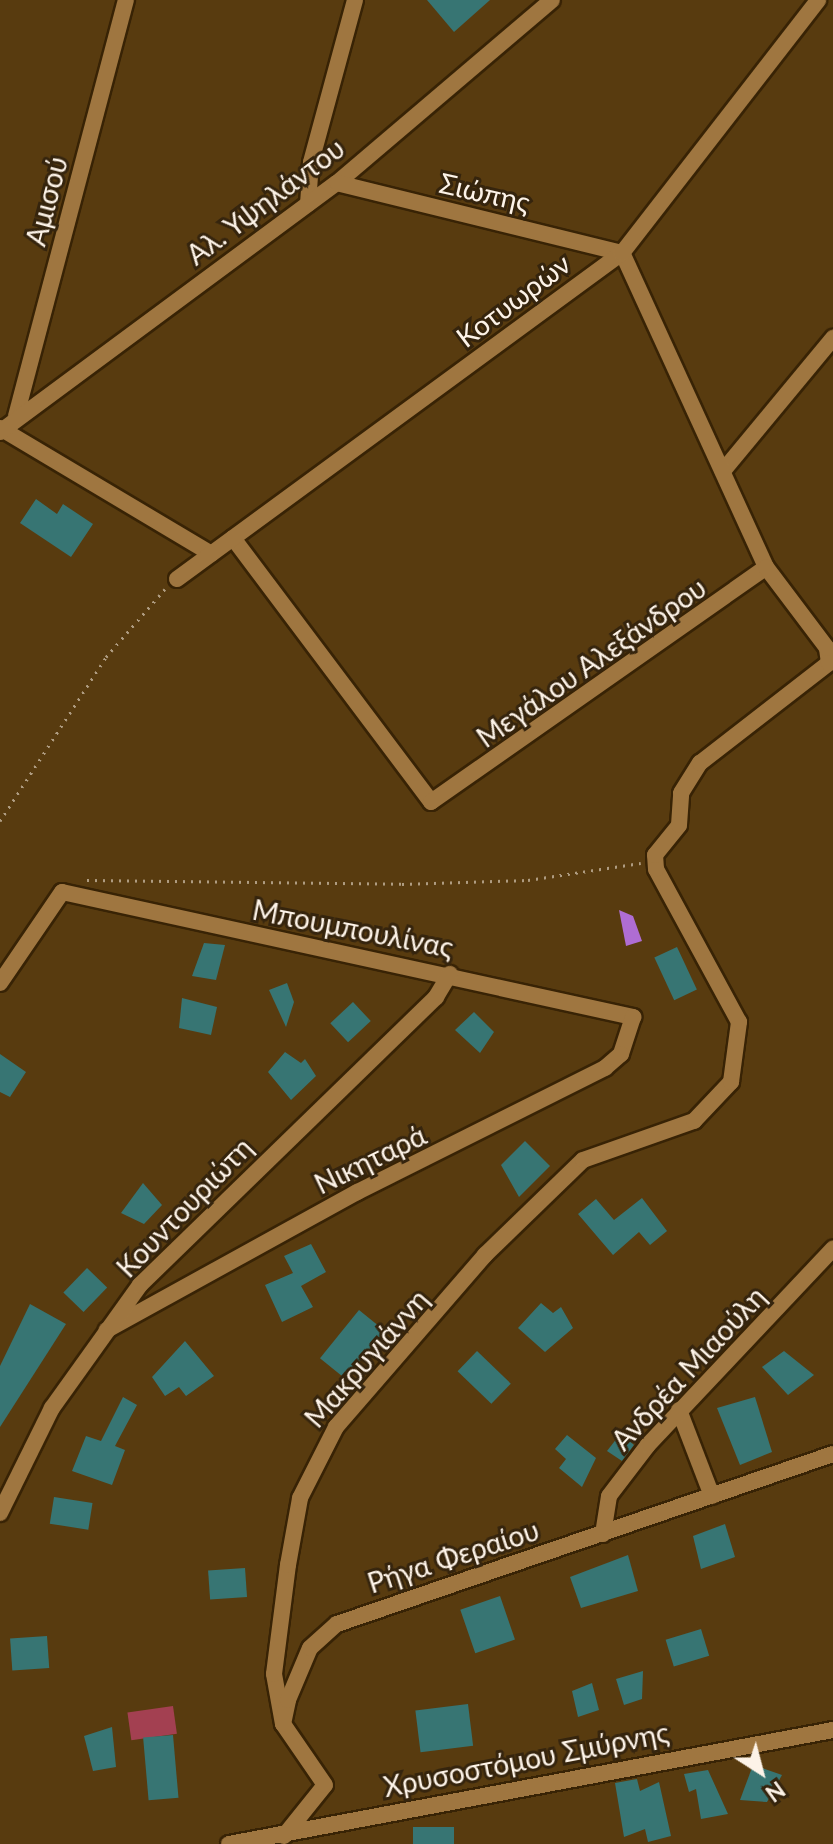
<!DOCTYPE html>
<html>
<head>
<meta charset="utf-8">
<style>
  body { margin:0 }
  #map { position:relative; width:833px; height:1844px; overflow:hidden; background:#583b0f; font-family:Lato,sans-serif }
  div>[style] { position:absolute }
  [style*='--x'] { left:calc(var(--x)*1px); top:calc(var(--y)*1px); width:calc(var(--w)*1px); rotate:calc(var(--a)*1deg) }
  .green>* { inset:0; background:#a34051; transform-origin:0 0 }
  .water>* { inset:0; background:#af6dd3 }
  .building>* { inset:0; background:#377573; transform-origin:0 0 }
  .path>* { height:3px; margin-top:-1.5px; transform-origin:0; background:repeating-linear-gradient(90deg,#af9c81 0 2px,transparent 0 8px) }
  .roads { filter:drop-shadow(2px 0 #382305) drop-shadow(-2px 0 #382305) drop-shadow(0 2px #382305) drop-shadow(0 -2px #382305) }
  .minor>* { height:16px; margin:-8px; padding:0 8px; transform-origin:8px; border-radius:8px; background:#9f7640 }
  span { translate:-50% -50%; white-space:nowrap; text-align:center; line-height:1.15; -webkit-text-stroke:6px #35240d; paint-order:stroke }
  .street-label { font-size:28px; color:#fdf3e8 }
  .north { position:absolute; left:721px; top:1732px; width:80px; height:80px; -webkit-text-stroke:6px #35240d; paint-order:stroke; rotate:144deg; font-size:22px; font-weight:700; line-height:32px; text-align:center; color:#fdf3e8 }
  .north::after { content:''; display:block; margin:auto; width:28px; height:36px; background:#fdf3e8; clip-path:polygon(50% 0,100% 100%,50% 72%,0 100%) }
</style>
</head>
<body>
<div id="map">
  <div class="green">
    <div style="left:173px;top:1706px;width:28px;height:46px;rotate:82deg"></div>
  </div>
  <div class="water">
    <div style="clip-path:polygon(619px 910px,633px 916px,642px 941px,626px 946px)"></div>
  </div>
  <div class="building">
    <div style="clip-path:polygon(427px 0,490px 0,454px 32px)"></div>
    <div style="clip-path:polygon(36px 499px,57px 514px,63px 504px,93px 524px,71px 557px,20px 523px)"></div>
    <div style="clip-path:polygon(204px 943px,225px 945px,216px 980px,192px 976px)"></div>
    <div style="left:677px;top:947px;width:47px;height:25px;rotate:65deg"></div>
    <div style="clip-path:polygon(287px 983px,294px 1002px,286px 1027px,269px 990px)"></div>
    <div style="clip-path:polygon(182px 998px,217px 1007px,211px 1035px,179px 1028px)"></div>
    <div style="left:353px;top:1002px;width:26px;height:31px;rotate:47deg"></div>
    <div style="clip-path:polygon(474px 1012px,494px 1032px,480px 1053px,455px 1030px)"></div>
    <div style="clip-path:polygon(285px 1052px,301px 1063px,305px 1059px,316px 1076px,291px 1100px,268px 1072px)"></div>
    <div style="clip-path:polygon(0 1054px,26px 1072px,10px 1097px,0 1092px)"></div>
    <div style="clip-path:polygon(525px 1141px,550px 1166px,519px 1197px,501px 1165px)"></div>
    <div style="clip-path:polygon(143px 1183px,162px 1205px,144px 1224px,121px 1213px)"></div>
    <div style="clip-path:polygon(642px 1198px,667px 1231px,650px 1245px,639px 1232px,613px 1255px,578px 1214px,596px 1199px,614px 1220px)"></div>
    <div style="clip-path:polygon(311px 1244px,326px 1272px,301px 1286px,313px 1307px,282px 1322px,265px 1285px,293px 1273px,284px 1256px)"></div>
    <div style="left:87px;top:1268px;width:28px;height:34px;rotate:44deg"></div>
    <div style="clip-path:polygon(541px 1303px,553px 1313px,561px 1307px,573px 1328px,545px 1352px,518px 1328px)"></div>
    <div style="clip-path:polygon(30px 1304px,66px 1324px,0 1427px,0 1366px)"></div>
    <div style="left:359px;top:1310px;width:33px;height:62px;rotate:39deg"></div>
    <div style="clip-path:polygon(185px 1341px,214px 1376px,186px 1396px,179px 1387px,165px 1396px,152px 1377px)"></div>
    <div style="left:477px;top:1351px;width:47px;height:28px;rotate:44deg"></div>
    <div style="clip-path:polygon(784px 1351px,814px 1375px,788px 1395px,762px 1367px)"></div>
    <div style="clip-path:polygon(123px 1397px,137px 1405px,115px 1446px,125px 1450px,112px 1485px,72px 1471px,86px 1436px,101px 1441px)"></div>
    <div style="clip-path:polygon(755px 1397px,772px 1452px,740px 1465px,717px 1408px)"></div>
    <div style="clip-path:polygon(621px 1433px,634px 1445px,622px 1461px,607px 1451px)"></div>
    <div style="clip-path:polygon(567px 1435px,596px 1458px,582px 1487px,559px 1468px,566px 1459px,555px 1449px)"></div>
    <div style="left:54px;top:1497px;width:39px;height:27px;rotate:9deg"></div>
    <div style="clip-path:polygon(725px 1524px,735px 1557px,701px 1569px,693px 1536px)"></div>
    <div style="clip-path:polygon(628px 1555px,638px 1591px,581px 1608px,570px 1577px)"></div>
    <div style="left:245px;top:1568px;width:29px;height:37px;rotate:86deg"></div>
    <div style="left:500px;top:1596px;width:46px;height:42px;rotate:71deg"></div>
    <div style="left:701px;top:1629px;width:28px;height:37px;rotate:73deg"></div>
    <div style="left:47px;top:1636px;width:32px;height:37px;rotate:86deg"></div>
    <div style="clip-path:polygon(643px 1671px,642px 1699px,624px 1705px,616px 1679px)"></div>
    <div style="clip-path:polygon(592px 1683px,599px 1710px,578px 1717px,572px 1691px)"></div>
    <div style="left:468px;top:1704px;width:42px;height:53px;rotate:83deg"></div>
    <div style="clip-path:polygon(112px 1727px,116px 1767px,93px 1771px,84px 1736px)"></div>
    <div style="left:173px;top:1735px;width:63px;height:30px;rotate:85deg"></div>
    <div style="clip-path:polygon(753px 1765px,782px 1775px,767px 1802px,740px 1800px)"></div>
    <div style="clip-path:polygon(708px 1770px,728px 1814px,701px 1819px,696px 1789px,689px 1792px,684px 1774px)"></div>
    <div style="clip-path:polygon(637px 1779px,640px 1791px,659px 1782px,671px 1836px,648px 1842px,645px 1829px,624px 1837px,615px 1783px)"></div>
    <div style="left:454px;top:1827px;width:17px;height:41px;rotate:90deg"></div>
  </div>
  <div class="path">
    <div style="--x:0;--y:821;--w:195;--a:-57.1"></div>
    <div style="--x:106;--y:657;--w:90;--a:-49.1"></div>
    <div style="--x:87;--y:880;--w:315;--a:0.7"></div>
    <div style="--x:402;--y:884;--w:126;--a:-1.8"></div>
    <div style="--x:528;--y:880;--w:114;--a:-8.6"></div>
  </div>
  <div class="roads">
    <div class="minor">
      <div style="--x:308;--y:204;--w:42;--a:-85.9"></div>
      <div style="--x:311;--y:162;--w:168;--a:-74.8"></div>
      <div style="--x:16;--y:416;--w:430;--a:-75.2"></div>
      <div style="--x:0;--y:428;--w:246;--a:30.8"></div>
      <div style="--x:0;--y:432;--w:419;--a:-36.5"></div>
      <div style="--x:337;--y:183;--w:282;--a:-40.4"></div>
      <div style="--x:723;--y:471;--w:173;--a:-50.4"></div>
      <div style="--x:233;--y:538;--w:330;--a:53.1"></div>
      <div style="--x:431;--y:802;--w:409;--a:-35"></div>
      <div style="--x:766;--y:567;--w:345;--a:-114.6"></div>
      <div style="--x:622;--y:253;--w:293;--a:-166.2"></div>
      <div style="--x:177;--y:579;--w:552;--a:-36.23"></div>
      <div style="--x:622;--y:253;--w:320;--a:-52.2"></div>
      <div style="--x:0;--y:983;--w:110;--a:-55.7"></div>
      <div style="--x:62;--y:892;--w:585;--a:12.35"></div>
      <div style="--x:633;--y:1017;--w:39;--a:108"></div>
      <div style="--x:621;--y:1054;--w:21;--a:139"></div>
      <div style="--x:605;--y:1068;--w:277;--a:153.4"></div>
      <div style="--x:357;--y:1192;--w:286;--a:151.1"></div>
      <div style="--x:679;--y:1410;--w:92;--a:69"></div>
      <div style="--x:0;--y:1513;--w:117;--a:-63.7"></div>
      <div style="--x:52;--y:1408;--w:151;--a:-54.4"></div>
      <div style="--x:140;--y:1285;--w:413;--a:-44.2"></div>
      <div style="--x:436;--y:997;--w:27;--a:-59"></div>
      <div style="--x:603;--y:1534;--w:38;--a:-81"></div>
      <div style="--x:609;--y:1496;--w:64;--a:-52.6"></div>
      <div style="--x:648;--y:1445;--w:270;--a:-46.7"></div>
      <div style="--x:283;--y:1724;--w:51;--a:-100.2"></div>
      <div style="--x:274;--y:1674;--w:110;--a:-82.7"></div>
      <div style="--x:288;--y:1565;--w:68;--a:-79.8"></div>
      <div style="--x:300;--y:1498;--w:80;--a:-63.1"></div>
      <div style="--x:336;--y:1427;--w:228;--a:-49.1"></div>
      <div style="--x:485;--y:1255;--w:136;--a:-44.1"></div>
      <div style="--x:583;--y:1160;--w:118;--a:-19.4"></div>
      <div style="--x:694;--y:1121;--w:54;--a:-46.5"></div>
      <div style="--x:731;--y:1082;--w:61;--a:-82.4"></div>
      <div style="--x:739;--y:1022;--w:174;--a:-118.5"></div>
      <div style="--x:656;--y:869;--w:14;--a:-94"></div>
      <div style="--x:655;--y:855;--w:38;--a:-51"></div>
      <div style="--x:679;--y:825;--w:32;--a:-86"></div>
      <div style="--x:681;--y:793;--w:36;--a:-58"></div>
      <div style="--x:700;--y:763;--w:163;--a:-37.8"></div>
      <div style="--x:829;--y:663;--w:15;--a:-98"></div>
      <div style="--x:827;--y:648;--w:101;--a:-127"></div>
      <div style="--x:284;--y:1836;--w:65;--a:-51.2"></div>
      <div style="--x:325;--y:1785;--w:74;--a:-124.5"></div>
      <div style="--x:283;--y:1724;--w:25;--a:-78"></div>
      <div style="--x:288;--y:1700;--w:56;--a:-67.1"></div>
      <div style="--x:310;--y:1648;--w:36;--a:-42"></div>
      <div style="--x:337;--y:1624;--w:524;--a:-18.92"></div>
      <div style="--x:229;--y:1844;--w:615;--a:-10.69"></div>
    </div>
  </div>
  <div class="street-label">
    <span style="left:485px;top:192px;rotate:13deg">Σιώπης</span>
    <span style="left:46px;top:201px;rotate:-75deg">Αμισού</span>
    <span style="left:265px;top:201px;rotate:-37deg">Αλ. Υψηλάντου</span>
    <span style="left:513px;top:300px;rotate:-37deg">Κοτυωρών</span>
    <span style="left:591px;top:662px;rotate:-35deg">Μεγάλου Αλεξάνδρου</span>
    <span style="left:353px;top:928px;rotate:11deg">Μπουμπουλίνας</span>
    <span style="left:370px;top:1159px;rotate:-26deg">Νικηταρά</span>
    <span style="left:184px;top:1207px;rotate:-46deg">Κουντουριώτη</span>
    <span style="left:366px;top:1358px;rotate:-49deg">Μακρυγιάννη</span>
    <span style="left:688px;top:1368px;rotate:-47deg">Ανδρέα Μιαούλη</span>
    <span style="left:453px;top:1556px;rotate:-18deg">Ρήγα Φεραίου</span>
    <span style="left:526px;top:1759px;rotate:-11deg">Χρυσοστόμου Σμύρνης</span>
  </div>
  <div class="north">N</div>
</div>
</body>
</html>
